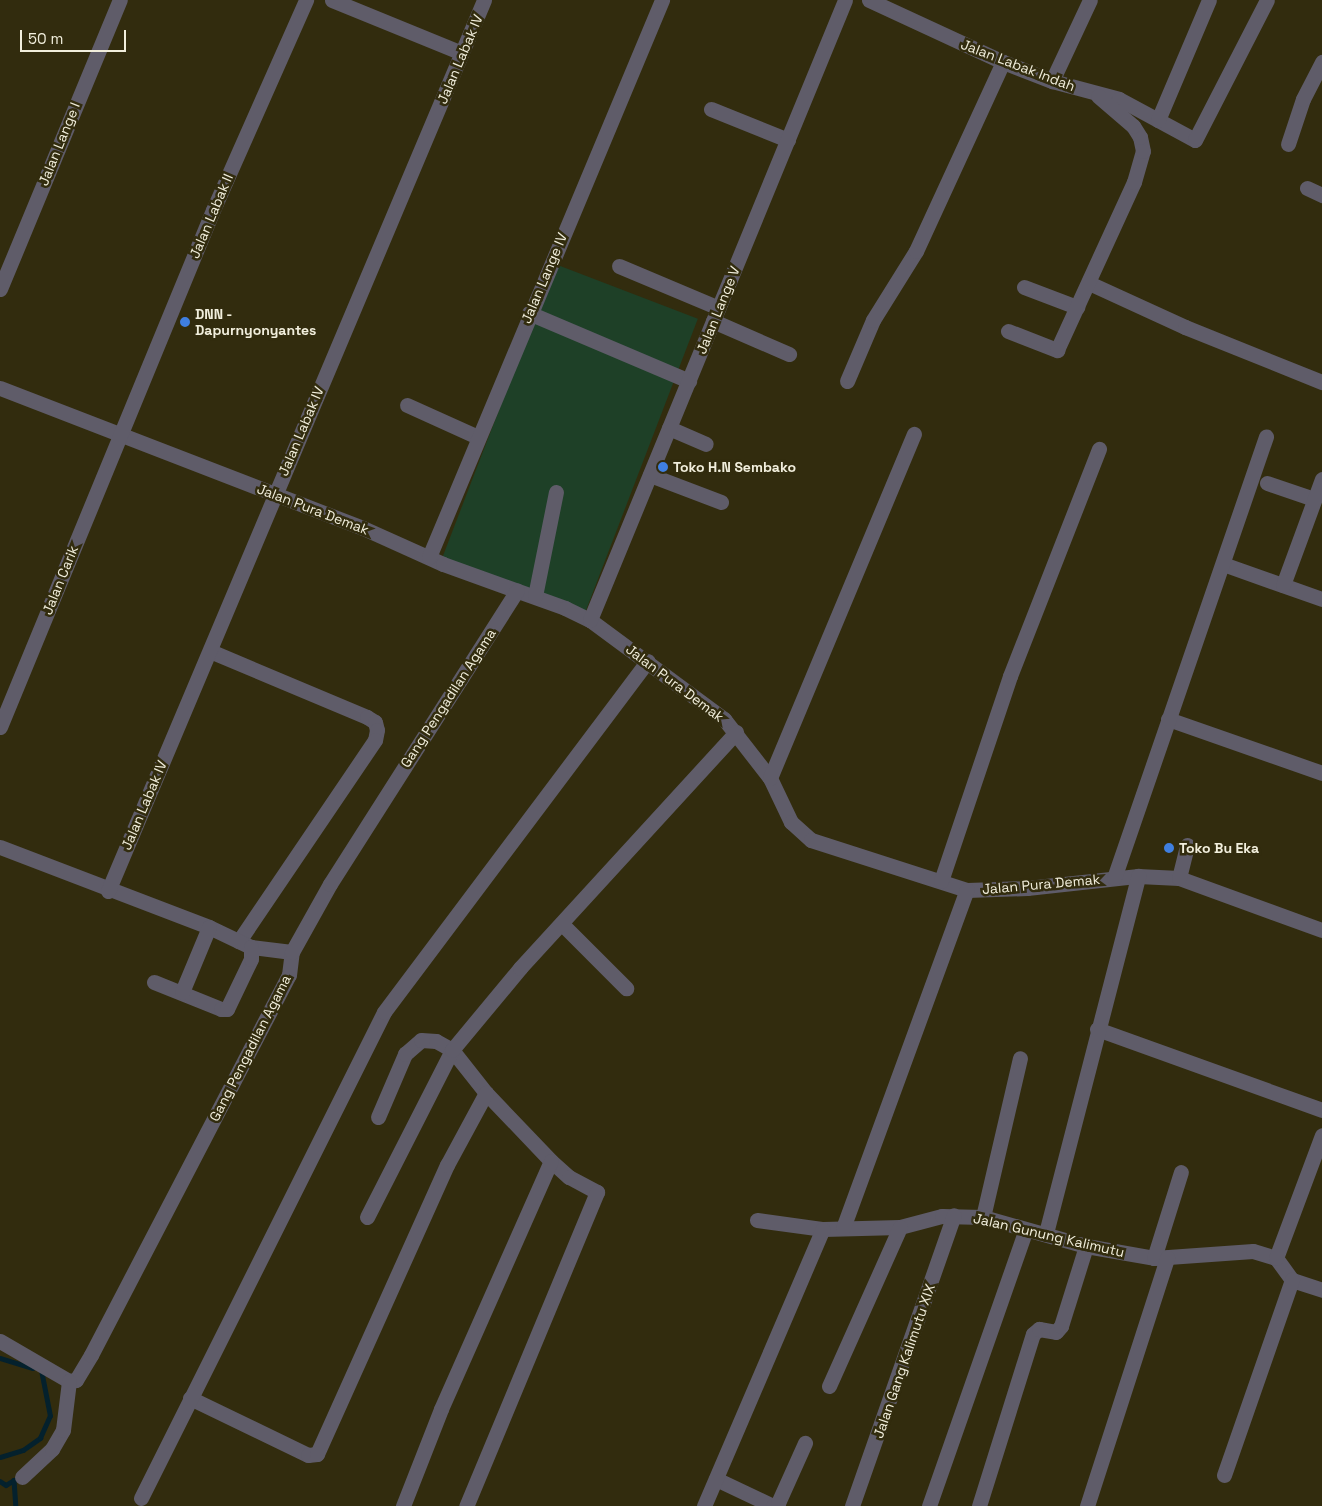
<!DOCTYPE html>
<html>
<head>
<meta charset="utf-8">
<style>
  body { margin:0 }
  #map { position:relative; width:1322px; height:1506px; overflow:hidden; background:#322c0e; font-family:"Space Grotesk",sans-serif }
  div>[style] { position:absolute }
  [style*='--x'] { left:calc(var(--x)*1px); top:calc(var(--y)*1px); width:calc(var(--w)*1px); rotate:calc(var(--a)*1deg) }
  .green>* { inset:0; background:#1e4027; transform-origin:0 0 }
  .stream>* { height:4.5px; margin:-2.25px; padding:0 2.25px; transform-origin:2.25px; border-radius:2.25px; background:#04212d }
  .minor>* { height:15px; margin:-7.5px; padding:0 7.5px; transform-origin:7.5px; border-radius:7.5px; background:#5f5c69 }
  .dots>* { width:14px; height:14px; translate:-50% -50%; box-sizing:border-box; border:2px solid #322c0e; border-radius:50% }
  span { translate:-50% -50%; white-space:nowrap; text-align:center; line-height:1.15; -webkit-text-stroke:5px #322c0e; paint-order:stroke }
  .street-label { font-size:14px; color:#f1eedc }
  .poi-label { font-size:14px; color:#f1eedc; font-weight:700 }
  .left { translate:0 -50%; text-align:left }
  .scale { position:absolute; left:20px; top:30px; width:106px; height:22px; box-sizing:border-box; border:2px solid #f1eedc; border-top:0; padding-left:6px; font-size:15px; line-height:18px; white-space:nowrap; color:#f1eedc; -webkit-text-stroke:4px #322c0e; paint-order:stroke }
</style>
</head>
<body>
<div id="map">
  <div class="green">
    <div style="left:555px;top:264px;width:153px;height:318px;rotate:21deg"></div>
  </div>
  <div class="stream">
    <div style="--x:0;--y:1358;--w:34;--a:17"></div>
    <div style="--x:0;--y:1457;--w:24;--a:-17"></div>
    <div style="--x:23;--y:1450;--w:21;--a:-35"></div>
    <div style="--x:40;--y:1438;--w:24;--a:-66"></div>
    <div style="--x:50;--y:1416;--w:47;--a:-101.1"></div>
    <div style="--x:0;--y:1481;--w:7;--a:34"></div>
    <div style="--x:6;--y:1485;--w:9;--a:-32"></div>
    <div style="--x:14;--y:1480;--w:26;--a:86"></div>
  </div>
  <div class="minor">
    <div style="--x:332;--y:0;--w:140;--a:22.2"></div>
    <div style="--x:869;--y:0;--w:148;--a:24.8"></div>
    <div style="--x:1003;--y:62;--w:53;--a:21.2"></div>
    <div style="--x:1052;--y:81;--w:69;--a:15"></div>
    <div style="--x:1119;--y:99;--w:86;--a:28.3"></div>
    <div style="--x:1195;--y:140;--w:157;--a:-62.8"></div>
    <div style="--x:1052;--y:81;--w:89;--a:-64.9"></div>
    <div style="--x:711;--y:109;--w:83;--a:21.9"></div>
    <div style="--x:1158;--y:120;--w:130;--a:-67"></div>
    <div style="--x:1288;--y:144;--w:47;--a:-71.6"></div>
    <div style="--x:1303;--y:99;--w:42;--a:-62.8"></div>
    <div style="--x:1307;--y:188;--w:17;--a:25"></div>
    <div style="--x:619;--y:266;--w:108;--a:22.8"></div>
    <div style="--x:1089;--y:283;--w:106;--a:24.6"></div>
    <div style="--x:1185;--y:327;--w:148;--a:21.9"></div>
    <div style="--x:1024;--y:287;--w:57;--a:20.7"></div>
    <div style="--x:0;--y:289;--w:313;--a:-67.5"></div>
    <div style="--x:529;--y:313;--w:174;--a:23"></div>
    <div style="--x:713;--y:321;--w:83;--a:23.5"></div>
    <div style="--x:1008;--y:331;--w:53;--a:21.2"></div>
    <div style="--x:1057;--y:350;--w:185;--a:-65.4"></div>
    <div style="--x:1134;--y:182;--w:32;--a:-74"></div>
    <div style="--x:1143;--y:151;--w:14;--a:-102"></div>
    <div style="--x:1140;--y:137;--w:13;--a:-122"></div>
    <div style="--x:1133;--y:126;--w:46;--a:-139.4"></div>
    <div style="--x:847;--y:381;--w:66;--a:-66.9"></div>
    <div style="--x:873;--y:320;--w:81;--a:-58.1"></div>
    <div style="--x:916;--y:251;--w:208;--a:-65.3"></div>
    <div style="--x:0;--y:388;--w:389;--a:21.1"></div>
    <div style="--x:363;--y:528;--w:88;--a:24.2"></div>
    <div style="--x:443;--y:564;--w:130;--a:19.8"></div>
    <div style="--x:565;--y:608;--w:28;--a:26"></div>
    <div style="--x:590;--y:620;--w:167;--a:36.5"></div>
    <div style="--x:724;--y:719;--w:75;--a:52.1"></div>
    <div style="--x:770;--y:778;--w:49;--a:64.5"></div>
    <div style="--x:791;--y:822;--w:27;--a:42"></div>
    <div style="--x:811;--y:840;--w:164;--a:17.8"></div>
    <div style="--x:967;--y:890;--w:60;--a:-1.9"></div>
    <div style="--x:1027;--y:888;--w:112;--a:-6.2"></div>
    <div style="--x:1138;--y:876;--w:41;--a:2.8"></div>
    <div style="--x:1179;--y:878;--w:152;--a:20"></div>
    <div style="--x:407;--y:405;--w:78;--a:24.3"></div>
    <div style="--x:669;--y:428;--w:40;--a:23.4"></div>
    <div style="--x:650;--y:475;--w:76;--a:20.8"></div>
    <div style="--x:1267;--y:483;--w:50;--a:18.8"></div>
    <div style="--x:429;--y:557;--w:604;--a:-67.3"></div>
    <div style="--x:1223;--y:564;--w:105;--a:19.5"></div>
    <div style="--x:1283;--y:585;--w:113;--a:-69.8"></div>
    <div style="--x:535;--y:596;--w:106;--a:-78.6"></div>
    <div style="--x:590;--y:620;--w:670;--a:-67.64"></div>
    <div style="--x:210;--y:651;--w:170;--a:22.8"></div>
    <div style="--x:367;--y:717;--w:9;--a:32"></div>
    <div style="--x:375;--y:722;--w:8;--a:76"></div>
    <div style="--x:377;--y:730;--w:10;--a:101"></div>
    <div style="--x:375;--y:740;--w:243;--a:124.1"></div>
    <div style="--x:1168;--y:719;--w:163;--a:19.3"></div>
    <div style="--x:0;--y:727;--w:559;--a:-67.61"></div>
    <div style="--x:213;--y:210;--w:230;--a:-66.1"></div>
    <div style="--x:770;--y:778;--w:373;--a:-67.3"></div>
    <div style="--x:0;--y:847;--w:224;--a:20.9"></div>
    <div style="--x:209;--y:927;--w:47;--a:25.5"></div>
    <div style="--x:251;--y:947;--w:41;--a:7"></div>
    <div style="--x:1114;--y:878;--w:467;--a:-71"></div>
    <div style="--x:1179;--y:878;--w:34;--a:-76"></div>
    <div style="--x:941;--y:881;--w:216;--a:-71.4"></div>
    <div style="--x:1010;--y:676;--w:244;--a:-68.6"></div>
    <div style="--x:108;--y:891;--w:967;--a:-67.12"></div>
    <div style="--x:562;--y:924;--w:91;--a:45"></div>
    <div style="--x:154;--y:982;--w:72;--a:21.9"></div>
    <div style="--x:221;--y:1009;--w:6;--a:0"></div>
    <div style="--x:227;--y:1009;--w:55;--a:-64.4"></div>
    <div style="--x:251;--y:959;--w:12;--a:-90"></div>
    <div style="--x:182;--y:992;--w:70;--a:-67.4"></div>
    <div style="--x:1097;--y:1029;--w:239;--a:19.8"></div>
    <div style="--x:378;--y:1117;--w:69;--a:-66.8"></div>
    <div style="--x:405;--y:1054;--w:21;--a:-41"></div>
    <div style="--x:421;--y:1040;--w:15;--a:4"></div>
    <div style="--x:436;--y:1041;--w:18;--a:29"></div>
    <div style="--x:452;--y:1050;--w:55;--a:51.7"></div>
    <div style="--x:486;--y:1093;--w:94;--a:46.3"></div>
    <div style="--x:551;--y:1161;--w:24;--a:42"></div>
    <div style="--x:569;--y:1177;--w:32;--a:28"></div>
    <div style="--x:597;--y:1192;--w:340;--a:112.6"></div>
    <div style="--x:367;--y:1217;--w:187;--a:-63"></div>
    <div style="--x:452;--y:1050;--w:107;--a:-50.3"></div>
    <div style="--x:520;--y:968;--w:320;--a:-47.5"></div>
    <div style="--x:983;--y:1217;--w:163;--a:-76.9"></div>
    <div style="--x:757;--y:1220;--w:67;--a:7.8"></div>
    <div style="--x:823;--y:1229;--w:77;--a:-1.5"></div>
    <div style="--x:900;--y:1227;--w:43;--a:-14.7"></div>
    <div style="--x:942;--y:1216;--w:41;--a:1.4"></div>
    <div style="--x:983;--y:1217;--w:107;--a:15.7"></div>
    <div style="--x:1086;--y:1246;--w:69;--a:10"></div>
    <div style="--x:1154;--y:1258;--w:99;--a:-4"></div>
    <div style="--x:1253;--y:1251;--w:24;--a:17"></div>
    <div style="--x:1276;--y:1258;--w:27;--a:54"></div>
    <div style="--x:1292;--y:1280;--w:32;--a:18"></div>
    <div style="--x:843;--y:1228;--w:360;--a:-69.9"></div>
    <div style="--x:1046;--y:1233;--w:369;--a:-75.5"></div>
    <div style="--x:1154;--y:1258;--w:90;--a:-72.6"></div>
    <div style="--x:1276;--y:1258;--w:131;--a:-69.5"></div>
    <div style="--x:0;--y:1341;--w:80;--a:30.1"></div>
    <div style="--x:69;--y:1381;--w:7;--a:-8"></div>
    <div style="--x:76;--y:1380;--w:29;--a:-59"></div>
    <div style="--x:91;--y:1355;--w:428;--a:-62.5"></div>
    <div style="--x:289;--y:975;--w:23;--a:-83"></div>
    <div style="--x:292;--y:952;--w:78;--a:-60.8"></div>
    <div style="--x:330;--y:884;--w:348;--a:-57.5"></div>
    <div style="--x:829;--y:1386;--w:174;--a:-65.9"></div>
    <div style="--x:190;--y:1398;--w:131;--a:25.8"></div>
    <div style="--x:308;--y:1455;--w:9;--a:-6"></div>
    <div style="--x:317;--y:1454;--w:317;--a:-65.8"></div>
    <div style="--x:447;--y:1165;--w:82;--a:-61.6"></div>
    <div style="--x:1224;--y:1475;--w:207;--a:-70.8"></div>
    <div style="--x:22;--y:1477;--w:41;--a:-43"></div>
    <div style="--x:52;--y:1449;--w:22;--a:-60"></div>
    <div style="--x:63;--y:1430;--w:49;--a:-83"></div>
    <div style="--x:716;--y:1479;--w:63;--a:25.3"></div>
    <div style="--x:773;--y:1506;--w:6;--a:-31"></div>
    <div style="--x:778;--y:1503;--w:66;--a:-65.8"></div>
    <div style="--x:141;--y:1498;--w:543;--a:-63.43"></div>
    <div style="--x:384;--y:1012;--w:439;--a:-53.1"></div>
    <div style="--x:403;--y:1506;--w:104;--a:-68.6"></div>
    <div style="--x:441;--y:1409;--w:271;--a:-66.1"></div>
    <div style="--x:704;--y:1506;--w:301;--a:-66.8"></div>
    <div style="--x:852;--y:1506;--w:308;--a:-70.7"></div>
    <div style="--x:929;--y:1506;--w:293;--a:-70.7"></div>
    <div style="--x:979;--y:1506;--w:180;--a:-72.6"></div>
    <div style="--x:1033;--y:1334;--w:8;--a:-40"></div>
    <div style="--x:1039;--y:1329;--w:17;--a:10"></div>
    <div style="--x:1056;--y:1332;--w:8;--a:-50"></div>
    <div style="--x:1061;--y:1326;--w:84;--a:-72.6"></div>
    <div style="--x:1087;--y:1506;--w:261;--a:-72.1"></div>
  </div>
  <div class="dots">
    <div style="left:185px;top:322px;background:#3f7fe0"></div>
    <div style="left:663px;top:467px;background:#3f7fe0"></div>
    <div style="left:1169px;top:848px;background:#3f7fe0"></div>
  </div>
  <div class="street-label">
    <span style="left:460px;top:59px;rotate:-67deg">Jalan Labak IV</span>
    <span style="left:1018px;top:65px;rotate:21deg">Jalan Labak Indah</span>
    <span style="left:59px;top:144px;rotate:-68deg">Jalan Lange I</span>
    <span style="left:211px;top:216px;rotate:-67deg">Jalan Labak II</span>
    <span style="left:544px;top:278px;rotate:-67deg">Jalan Lange IV</span>
    <span style="left:718px;top:310px;rotate:-68deg">Jalan Lange V</span>
    <span style="left:301px;top:431px;rotate:-67deg">Jalan Labak IV</span>
    <span style="left:313px;top:509px;rotate:21deg">Jalan Pura Demak</span>
    <span style="left:60px;top:580px;rotate:-68deg">Jalan Carik</span>
    <span style="left:675px;top:683px;rotate:37deg">Jalan Pura Demak</span>
    <span style="left:448px;top:698px;rotate:-57deg">Gang Pengadilan Agama</span>
    <span style="left:144px;top:805px;rotate:-67deg">Jalan Labak IV</span>
    <span style="left:1041px;top:884px;rotate:-5deg">Jalan Pura Demak</span>
    <span style="left:250px;top:1048px;rotate:-63deg">Gang Pengadilan Agama</span>
    <span style="left:1049px;top:1235px;rotate:13deg">Jalan Gunung Kalimutu</span>
    <span style="left:904px;top:1361px;rotate:-71deg">Jalan Gang Kalimutu XIX</span>
  </div>
  <div class="poi-label">
    <span class="left" style="left:195px;top:322px">DNN -<br>Dapurnyonyantes</span>
    <span class="left" style="left:673px;top:467px">Toko H.N Sembako</span>
    <span class="left" style="left:1179px;top:848px">Toko Bu Eka</span>
  </div>
  <div class="scale">50 m</div>
</div>
</body>
</html>
